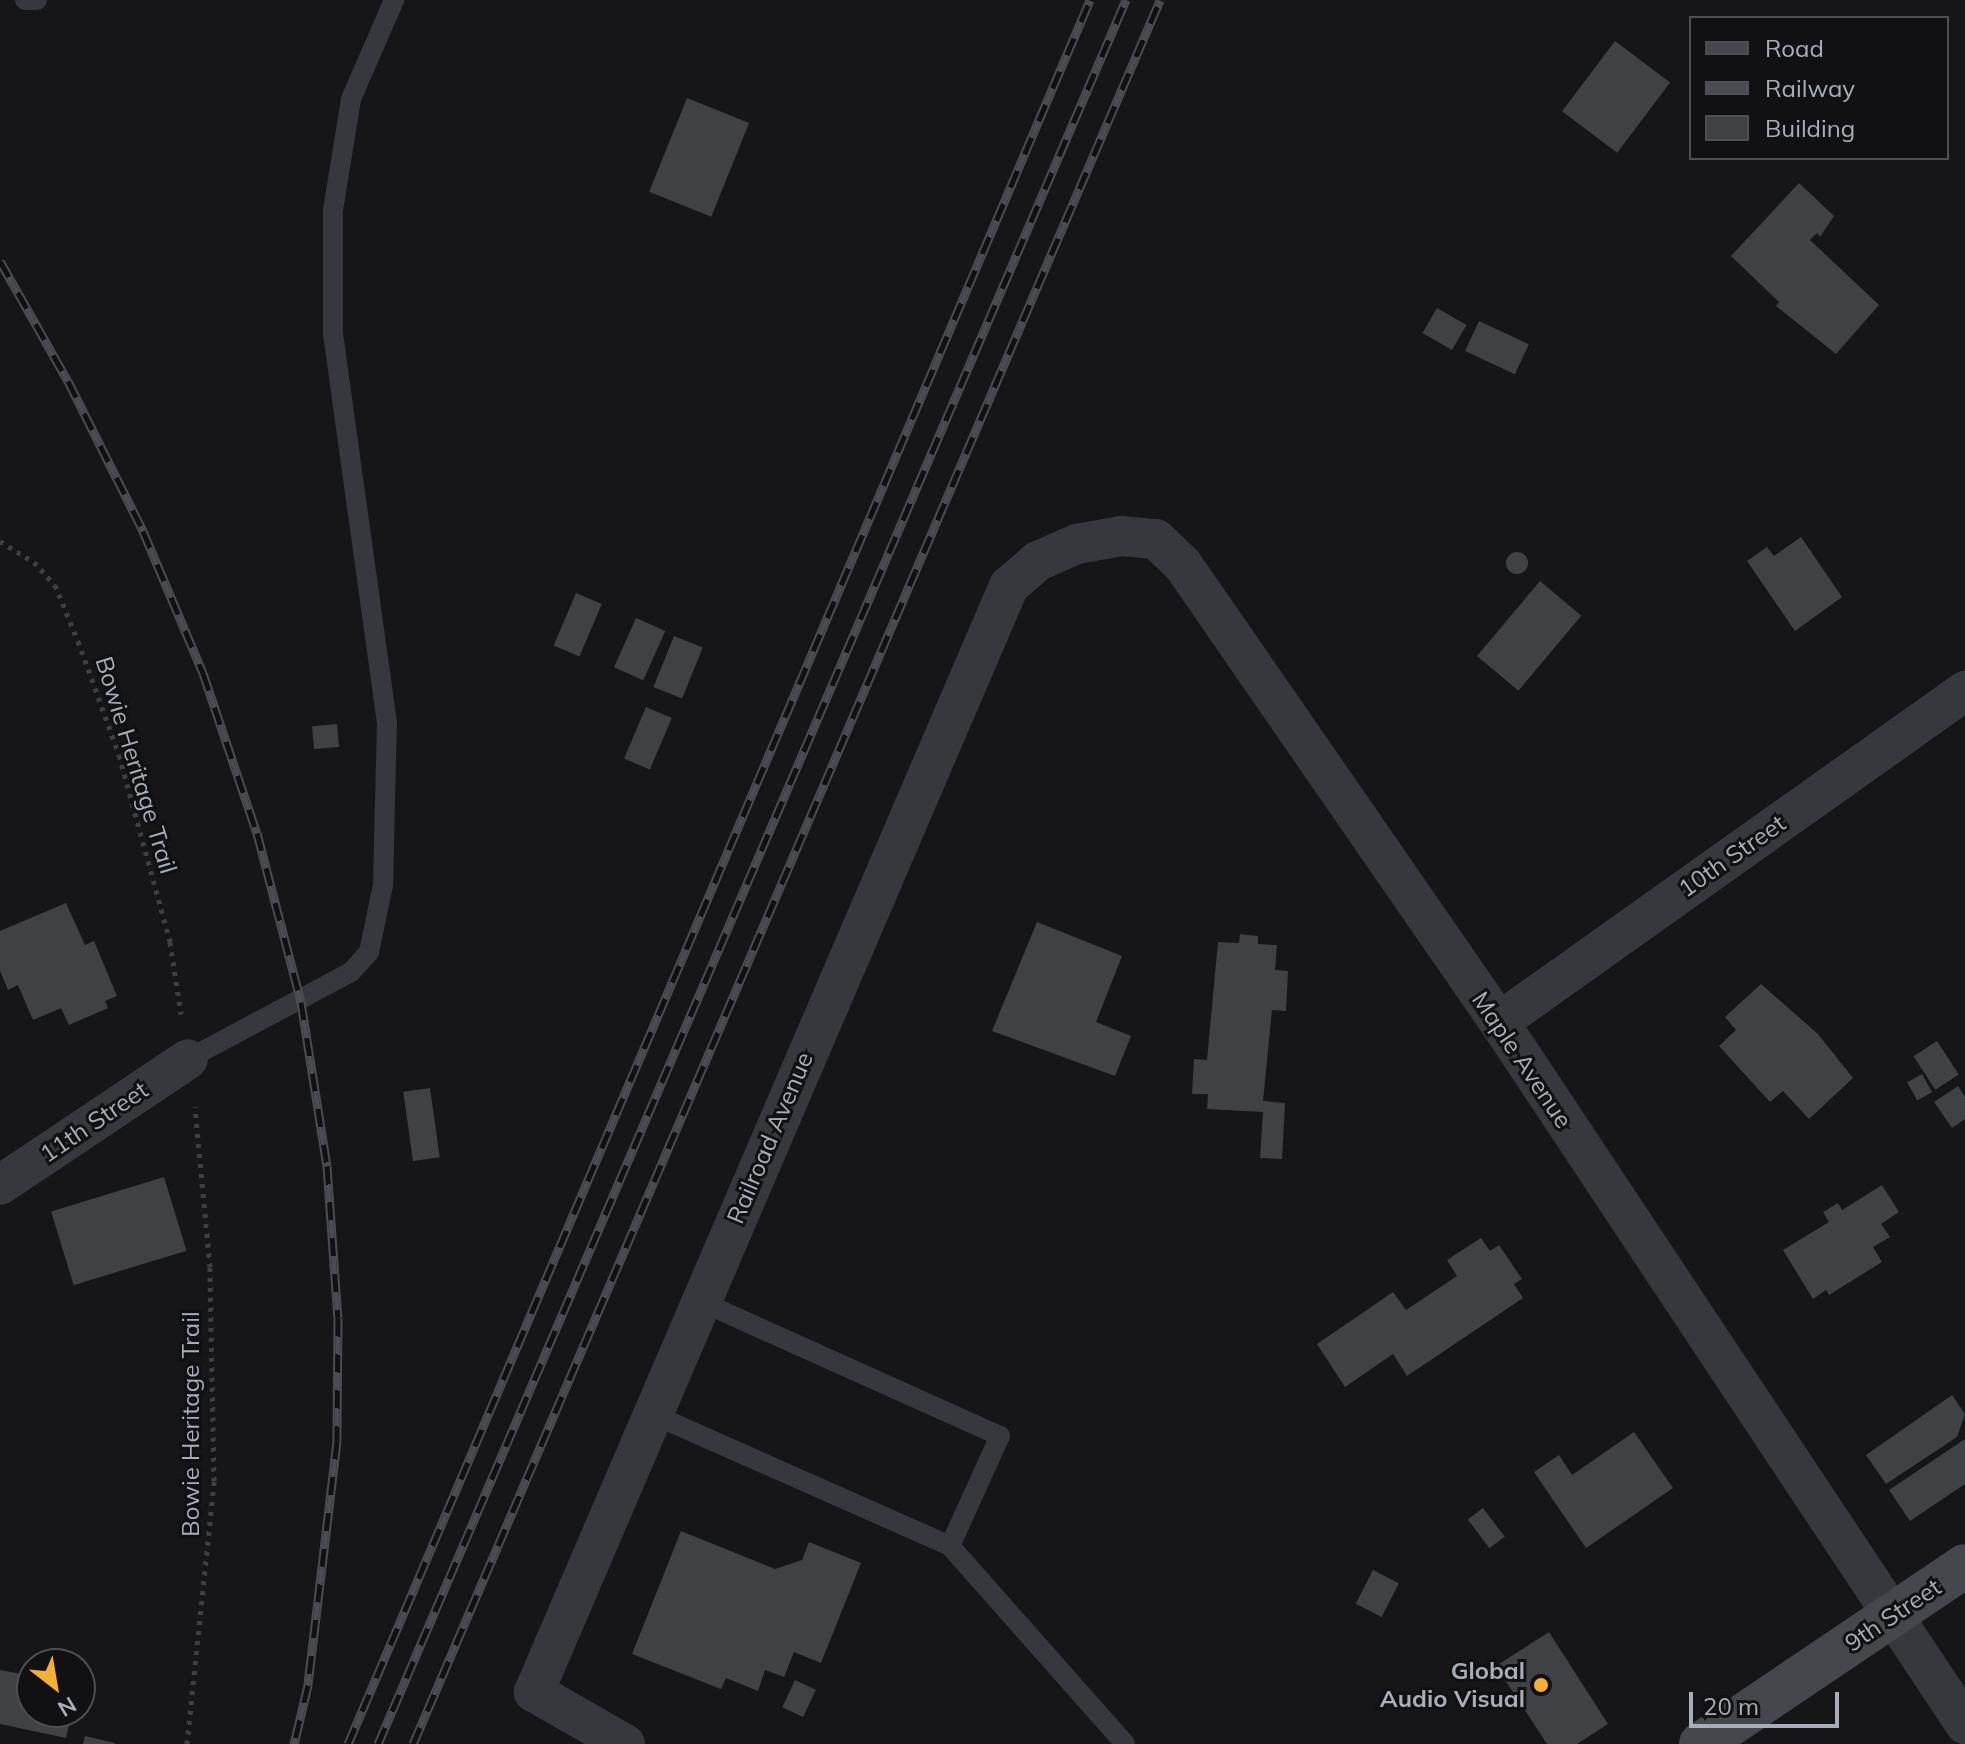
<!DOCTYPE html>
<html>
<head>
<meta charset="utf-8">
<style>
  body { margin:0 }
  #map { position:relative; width:1965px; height:1744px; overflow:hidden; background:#161618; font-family:Mulish,sans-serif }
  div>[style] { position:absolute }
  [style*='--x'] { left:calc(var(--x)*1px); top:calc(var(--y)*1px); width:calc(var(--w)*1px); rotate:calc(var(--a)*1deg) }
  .building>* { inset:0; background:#404145; transform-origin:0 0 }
  .round { border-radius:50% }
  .path>* { height:5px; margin-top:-2.5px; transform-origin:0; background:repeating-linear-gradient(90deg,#3d3f44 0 4px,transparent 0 10px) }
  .service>* { height:20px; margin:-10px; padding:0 10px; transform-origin:10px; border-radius:10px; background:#37383d }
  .minor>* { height:40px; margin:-20px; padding:0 20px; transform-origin:20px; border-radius:20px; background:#37383d }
  .secondary>* { height:44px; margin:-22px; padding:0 22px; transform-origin:22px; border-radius:22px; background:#45474d }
  .rail>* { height:9px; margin-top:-4.5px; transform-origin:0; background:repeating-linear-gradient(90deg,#111113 0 18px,#4a4c52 0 36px); box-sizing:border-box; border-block:2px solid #4a4c52 }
  .dots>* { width:22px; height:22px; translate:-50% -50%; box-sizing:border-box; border:4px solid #111113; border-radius:50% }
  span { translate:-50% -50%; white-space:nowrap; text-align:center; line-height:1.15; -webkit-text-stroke:6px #111113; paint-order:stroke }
  .street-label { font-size:24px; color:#a8adb8 }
  .poi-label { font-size:24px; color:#a8adb8; font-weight:700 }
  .right { translate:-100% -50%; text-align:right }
  .legend { position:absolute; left:1689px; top:16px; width:260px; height:144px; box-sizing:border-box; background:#111113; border:2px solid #4d4f55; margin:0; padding:10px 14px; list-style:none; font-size:24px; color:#a8adb8 }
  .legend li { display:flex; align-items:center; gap:16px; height:40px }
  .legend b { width:40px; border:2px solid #4d4f55 }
  .north { position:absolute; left:16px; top:1648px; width:80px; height:80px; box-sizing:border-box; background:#111113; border:2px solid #4d4f55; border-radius:50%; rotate:149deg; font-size:22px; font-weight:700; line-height:32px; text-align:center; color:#a8adb8 }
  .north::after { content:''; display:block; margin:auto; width:28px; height:36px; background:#f2b134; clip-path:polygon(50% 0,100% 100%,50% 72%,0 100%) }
  .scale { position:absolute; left:1689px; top:1692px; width:150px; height:36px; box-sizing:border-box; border:4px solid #a8adb8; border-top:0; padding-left:10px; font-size:24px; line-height:28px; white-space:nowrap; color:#a8adb8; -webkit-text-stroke:6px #111113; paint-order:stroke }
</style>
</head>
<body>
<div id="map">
  <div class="building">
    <div style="left:1615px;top:41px;width:69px;height:88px;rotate:37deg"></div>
    <div style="left:687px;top:98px;width:67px;height:101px;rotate:22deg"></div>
    <div style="clip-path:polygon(1799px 183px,1834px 216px,1820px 237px,1817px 233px,1810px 240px,1879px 305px,1836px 354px,1776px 306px,1779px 302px,1731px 256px)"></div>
    <div style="left:1437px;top:308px;width:34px;height:29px;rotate:30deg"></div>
    <div style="left:1479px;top:321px;width:55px;height:33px;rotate:25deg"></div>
    <div style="clip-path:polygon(1801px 537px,1842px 597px,1795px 631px,1747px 561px,1767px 547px,1774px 556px)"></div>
    <div class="round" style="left:1506px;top:552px;width:22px;height:22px"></div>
    <div style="left:1540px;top:581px;width:54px;height:98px;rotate:40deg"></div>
    <div style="left:576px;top:593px;width:28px;height:57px;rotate:23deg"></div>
    <div style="left:636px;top:618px;width:32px;height:54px;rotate:24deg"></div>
    <div style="left:674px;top:636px;width:31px;height:55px;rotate:22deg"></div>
    <div style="left:646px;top:707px;width:28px;height:56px;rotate:23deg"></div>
    <div style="left:337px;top:724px;width:23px;height:25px;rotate:85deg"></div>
    <div style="clip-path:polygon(66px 903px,85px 945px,94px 941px,117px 996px,105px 1001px,108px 1008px,69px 1025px,61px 1008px,33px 1020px,18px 985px,8px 990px,0 971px,0 931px)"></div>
    <div style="clip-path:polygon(1037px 922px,1122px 956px,1096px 1022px,1131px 1036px,1115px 1076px,992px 1031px)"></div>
    <div style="clip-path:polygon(1240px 934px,1258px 936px,1258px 944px,1277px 945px,1275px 970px,1288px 971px,1286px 1011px,1272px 1010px,1263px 1101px,1285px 1103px,1282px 1159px,1260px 1158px,1263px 1112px,1207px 1109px,1208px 1094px,1192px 1094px,1194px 1059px,1207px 1060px,1218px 942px,1239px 943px)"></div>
    <div style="clip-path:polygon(1761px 984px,1818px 1034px,1853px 1078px,1809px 1119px,1783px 1091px,1770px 1102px,1719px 1046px,1736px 1030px,1725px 1017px)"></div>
    <div style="left:1937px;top:1041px;width:40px;height:28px;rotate:57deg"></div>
    <div style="left:1922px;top:1074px;width:21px;height:17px;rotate:61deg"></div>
    <div style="clip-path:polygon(1958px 1086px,1965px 1097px,1965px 1119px,1952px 1128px,1934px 1102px)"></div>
    <div style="left:430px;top:1088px;width:70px;height:27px;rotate:82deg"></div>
    <div style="left:164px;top:1177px;width:77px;height:118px;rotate:73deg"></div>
    <div style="clip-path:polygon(1882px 1185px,1899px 1212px,1881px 1224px,1890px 1237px,1873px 1247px,1882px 1262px,1829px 1295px,1826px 1290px,1813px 1299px,1783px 1250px,1829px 1222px,1823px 1212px,1838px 1203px,1842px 1210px)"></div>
    <div style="clip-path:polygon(1481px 1238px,1490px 1251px,1499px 1245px,1522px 1279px,1514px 1284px,1523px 1298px,1407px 1376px,1393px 1354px,1345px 1387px,1317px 1344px,1393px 1292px,1406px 1310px,1457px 1276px,1447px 1260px)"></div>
    <div style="clip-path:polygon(1952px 1395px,1965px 1414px,1957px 1437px,1886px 1484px,1866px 1455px)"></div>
    <div style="clip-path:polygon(1634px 1432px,1673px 1488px,1586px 1548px,1534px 1472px,1559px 1455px,1572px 1475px)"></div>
    <div style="clip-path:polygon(1965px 1439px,1965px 1484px,1910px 1521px,1889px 1490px)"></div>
    <div style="left:1483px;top:1508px;width:36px;height:19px;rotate:53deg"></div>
    <div style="clip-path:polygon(681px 1531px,775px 1569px,802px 1560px,809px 1542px,861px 1563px,821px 1663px,794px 1652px,784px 1677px,765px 1670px,758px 1691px,726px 1678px,721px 1689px,632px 1654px)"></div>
    <div style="left:1373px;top:1570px;width:29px;height:38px;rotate:27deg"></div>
    <div style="clip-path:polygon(1549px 1632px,1608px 1724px,1577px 1744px,1547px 1744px,1496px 1666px)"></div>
    <div style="clip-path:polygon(0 1670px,32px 1676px,32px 1712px,72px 1712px,66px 1738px,0 1724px)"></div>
    <div style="left:795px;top:1680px;width:23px;height:30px;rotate:25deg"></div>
    <div style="clip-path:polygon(85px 1736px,115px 1743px,115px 1744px,83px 1744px)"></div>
  </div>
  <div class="path">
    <div style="--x:0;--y:541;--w:40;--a:32"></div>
    <div style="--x:34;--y:562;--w:31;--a:48"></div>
    <div style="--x:55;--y:585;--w:61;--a:67.7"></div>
    <div style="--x:78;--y:641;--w:121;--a:70.2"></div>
    <div style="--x:119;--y:755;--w:194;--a:74.7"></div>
    <div style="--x:170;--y:942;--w:73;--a:81.3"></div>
    <div style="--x:187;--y:1744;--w:264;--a:-84.1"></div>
    <div style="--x:214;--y:1481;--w:214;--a:-91.1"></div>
    <div style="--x:210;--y:1267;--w:161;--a:-95.4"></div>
  </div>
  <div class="service">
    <div style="--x:25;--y:0;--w:12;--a:0"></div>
    <div style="--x:188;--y:1059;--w:185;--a:-28.1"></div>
    <div style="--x:351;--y:972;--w:27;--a:-48"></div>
    <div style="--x:369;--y:952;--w:68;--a:-78.2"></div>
    <div style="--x:383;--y:885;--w:162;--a:-88.6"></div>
    <div style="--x:387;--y:723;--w:394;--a:-97.9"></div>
    <div style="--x:333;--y:333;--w:123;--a:-90"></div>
    <div style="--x:333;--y:210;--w:112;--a:-80.8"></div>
    <div style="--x:351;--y:99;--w:108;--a:-66.5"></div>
    <div style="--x:650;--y:1413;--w:328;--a:23.9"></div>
    <div style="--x:950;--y:1546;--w:121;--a:-65.6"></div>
    <div style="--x:1000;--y:1436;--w:330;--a:-155.8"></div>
    <div style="--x:950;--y:1546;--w:264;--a:48.5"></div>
  </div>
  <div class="minor">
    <div style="--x:1499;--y:1022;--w:572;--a:-35.39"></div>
    <div style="--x:0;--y:1185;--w:226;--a:-33.8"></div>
    <div style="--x:625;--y:1744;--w:105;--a:-150.3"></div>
    <div style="--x:534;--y:1692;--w:1204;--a:-66.76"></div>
    <div style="--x:1009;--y:586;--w:38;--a:-41"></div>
    <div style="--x:1038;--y:561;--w:43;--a:-23.6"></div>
    <div style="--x:1077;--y:544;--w:45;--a:-10.3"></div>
    <div style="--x:1121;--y:536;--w:35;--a:5"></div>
    <div style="--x:1156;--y:539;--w:37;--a:44"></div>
    <div style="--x:1183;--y:565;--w:556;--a:55.34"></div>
    <div style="--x:1499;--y:1022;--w:843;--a:56.42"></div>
  </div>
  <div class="secondary">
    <div style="--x:1701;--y:1744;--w:318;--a:-34"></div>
  </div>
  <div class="rail">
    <div style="--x:0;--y:261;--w:138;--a:60.5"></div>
    <div style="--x:68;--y:381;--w:168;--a:63.4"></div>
    <div style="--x:143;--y:531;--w:154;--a:67.1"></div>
    <div style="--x:203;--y:673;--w:169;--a:71.4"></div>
    <div style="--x:257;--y:833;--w:175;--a:75.4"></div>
    <div style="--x:301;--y:1002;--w:166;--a:81"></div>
    <div style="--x:327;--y:1166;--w:152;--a:85.9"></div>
    <div style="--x:338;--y:1318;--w:123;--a:90.5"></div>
    <div style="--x:337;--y:1441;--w:246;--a:96.8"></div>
    <div style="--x:308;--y:1685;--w:61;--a:103.3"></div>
    <div style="--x:348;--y:1744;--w:1895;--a:-66.95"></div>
    <div style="--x:378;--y:1744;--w:1898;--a:-66.79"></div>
    <div style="--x:413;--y:1744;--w:1897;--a:-66.81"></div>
  </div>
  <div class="dots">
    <div style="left:1541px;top:1685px;background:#f2b134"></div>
  </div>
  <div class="street-label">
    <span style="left:136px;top:765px;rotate:73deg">Bowie Heritage Trail</span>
    <span style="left:1732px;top:856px;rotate:-35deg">10th Street</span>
    <span style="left:1522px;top:1060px;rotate:56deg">Maple Avenue</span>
    <span style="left:94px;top:1122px;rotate:-34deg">11th Street</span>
    <span style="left:770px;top:1138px;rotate:-67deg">Railroad Avenue</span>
    <span style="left:191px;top:1424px;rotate:-90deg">Bowie Heritage Trail</span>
    <span style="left:1893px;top:1615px;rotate:-34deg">9th Street</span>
  </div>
  <div class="poi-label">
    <span class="right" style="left:1525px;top:1685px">Global<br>Audio Visual</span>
  </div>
  <ul class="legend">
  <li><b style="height:10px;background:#45474d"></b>Road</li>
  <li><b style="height:10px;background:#4a4c52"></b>Railway</li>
  <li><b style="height:22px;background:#404145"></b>Building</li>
  </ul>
  <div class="north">N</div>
  <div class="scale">20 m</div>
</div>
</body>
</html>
